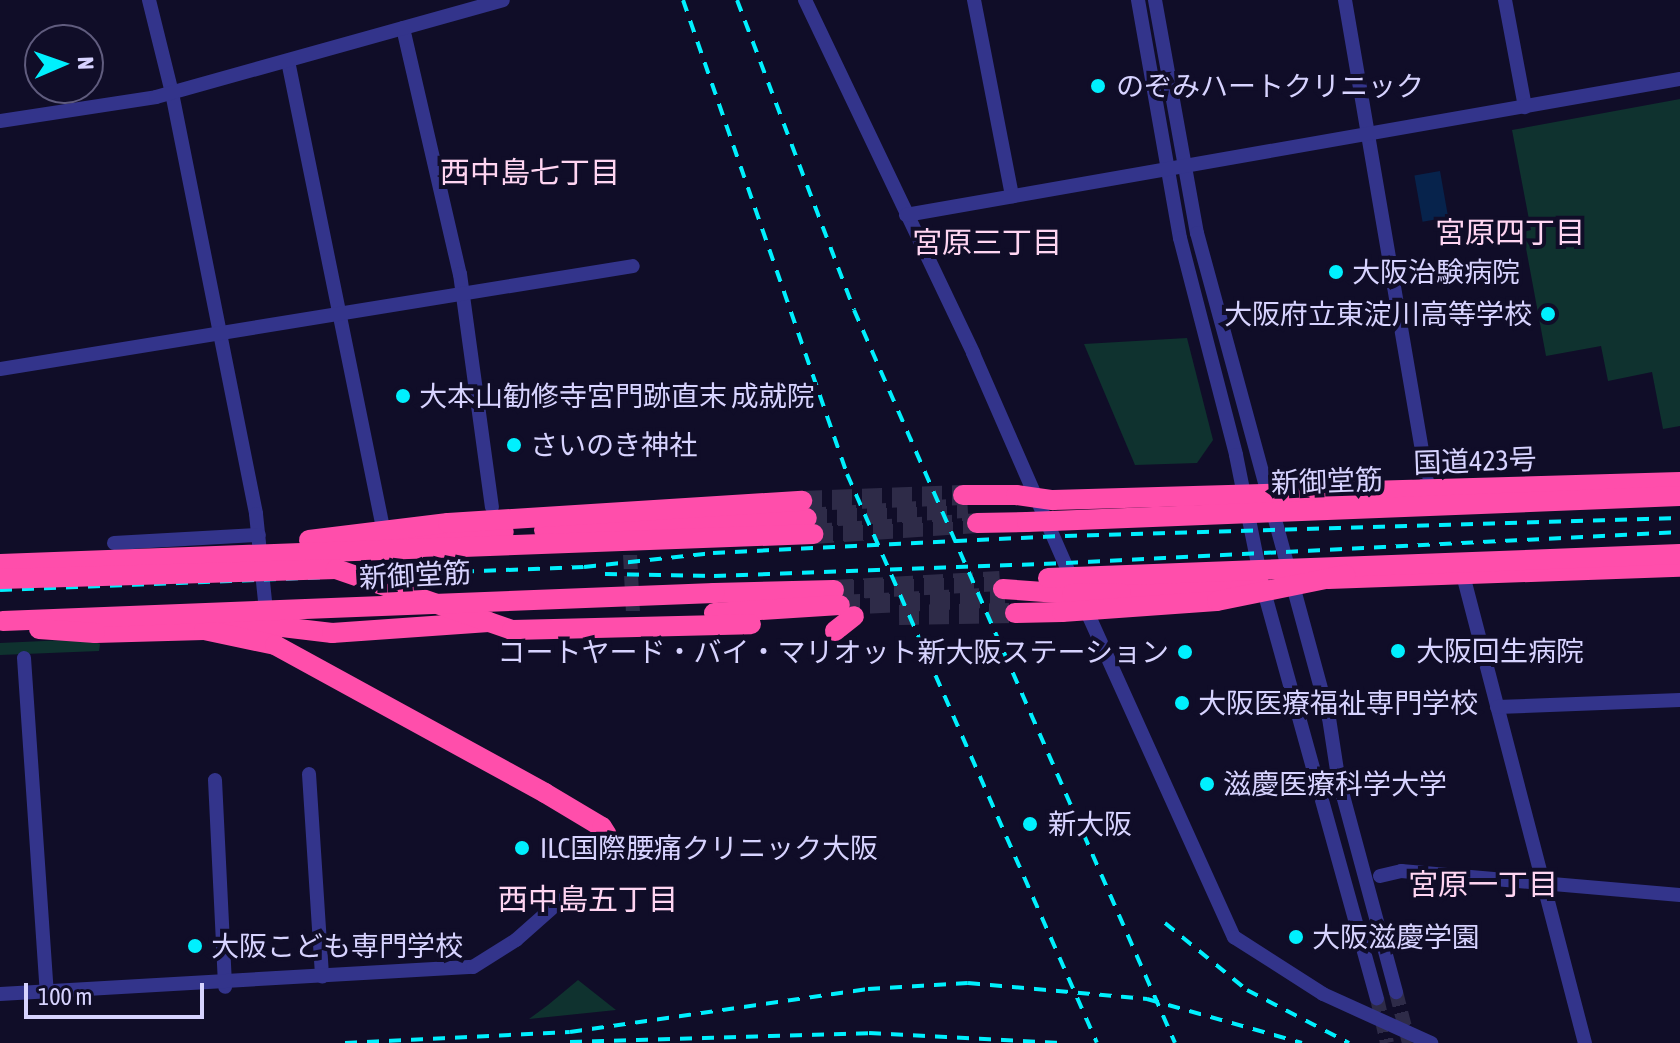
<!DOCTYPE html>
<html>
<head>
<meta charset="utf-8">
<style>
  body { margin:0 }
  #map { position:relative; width:1680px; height:1043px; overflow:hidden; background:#100d28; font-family:"Asap Condensed","Noto Sans JP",sans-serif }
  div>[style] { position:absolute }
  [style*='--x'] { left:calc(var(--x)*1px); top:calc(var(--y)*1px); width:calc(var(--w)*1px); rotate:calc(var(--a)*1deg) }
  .green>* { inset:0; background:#0f322f }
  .water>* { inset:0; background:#07234c; transform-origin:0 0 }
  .minor-tunnel>* { height:14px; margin-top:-7px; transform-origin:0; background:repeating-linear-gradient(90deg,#2e2b48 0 14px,transparent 0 21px) }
  .highway-tunnel>* { height:20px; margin-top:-10px; transform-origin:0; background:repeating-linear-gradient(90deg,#2e2b48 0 20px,transparent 0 30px) }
  .minor>* { height:14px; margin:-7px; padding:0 7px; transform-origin:7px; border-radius:7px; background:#33348b }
  .highway>* { height:20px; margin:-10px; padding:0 10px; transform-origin:10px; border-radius:10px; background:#ff4eab }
  .rail>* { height:4px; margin-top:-2px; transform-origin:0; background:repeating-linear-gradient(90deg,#00f0fe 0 12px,transparent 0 22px) }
  .highway-bridge>* { height:20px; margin:-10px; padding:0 10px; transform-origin:10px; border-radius:10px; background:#ff4eab }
  .dots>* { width:22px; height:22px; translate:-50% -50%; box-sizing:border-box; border:4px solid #100d28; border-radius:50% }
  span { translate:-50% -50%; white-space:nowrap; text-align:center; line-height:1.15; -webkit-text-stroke:8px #100d28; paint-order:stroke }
  .poi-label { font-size:28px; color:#d7d3ff }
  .left { translate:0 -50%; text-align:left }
  .right { translate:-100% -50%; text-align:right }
  .street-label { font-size:28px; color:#d7d3ff }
  .neighbourhood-label { font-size:30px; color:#ffd5f2 }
  .north { position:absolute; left:24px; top:24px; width:80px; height:80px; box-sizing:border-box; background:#100d28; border:2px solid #605c7e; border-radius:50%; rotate:88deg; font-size:22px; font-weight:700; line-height:32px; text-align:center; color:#d7d3ff }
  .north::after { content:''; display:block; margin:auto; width:28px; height:36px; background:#00f0fe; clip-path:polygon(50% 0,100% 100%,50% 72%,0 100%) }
  .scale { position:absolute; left:24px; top:983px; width:180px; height:36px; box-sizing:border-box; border:4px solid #d7d3ff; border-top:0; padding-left:10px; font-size:24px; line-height:28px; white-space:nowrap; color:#d7d3ff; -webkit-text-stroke:6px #100d28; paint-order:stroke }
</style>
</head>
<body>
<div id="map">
  <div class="green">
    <div style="clip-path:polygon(1680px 99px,1680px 426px,1663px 429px,1652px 372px,1608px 381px,1601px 346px,1546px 356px,1523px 232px,1531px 230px,1512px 130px)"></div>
    <div style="clip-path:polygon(1187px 338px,1213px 440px,1197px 463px,1135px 465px,1084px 344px)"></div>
    <div style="clip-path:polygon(88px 639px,100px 644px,99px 651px,0 655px,0 643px)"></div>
    <div style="clip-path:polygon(578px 980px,616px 1010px,529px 1019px,548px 1005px)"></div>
  </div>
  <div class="water">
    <div style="left:1440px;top:171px;width:47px;height:26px;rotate:80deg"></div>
  </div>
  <div class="minor-tunnel">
    <div style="--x:629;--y:534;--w:99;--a:87.1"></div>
    <div style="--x:1396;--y:992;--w:53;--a:75.7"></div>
    <div style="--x:1377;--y:998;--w:46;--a:77.5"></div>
  </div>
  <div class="highway-tunnel">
    <div style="--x:802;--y:501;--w:161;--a:-2.1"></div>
    <div style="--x:807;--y:518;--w:161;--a:-3.6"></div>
    <div style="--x:813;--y:534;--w:164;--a:-3.8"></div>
    <div style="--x:834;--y:590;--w:166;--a:-3.1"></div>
    <div style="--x:840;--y:605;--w:165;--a:-2.8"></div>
    <div style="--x:899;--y:615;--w:116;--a:-1"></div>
  </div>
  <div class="minor">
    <div style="--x:149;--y:0;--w:96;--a:76.1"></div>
    <div style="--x:172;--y:93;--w:429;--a:78.7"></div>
    <div style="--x:256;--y:514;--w:107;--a:84.1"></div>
    <div style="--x:805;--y:0;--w:391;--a:64.5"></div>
    <div style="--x:973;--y:353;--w:252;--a:66.4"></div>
    <div style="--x:974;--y:0;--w:200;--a:79"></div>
    <div style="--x:1138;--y:0;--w:242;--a:80"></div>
    <div style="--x:1180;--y:238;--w:224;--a:75.5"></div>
    <div style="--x:1236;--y:455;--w:132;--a:78.6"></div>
    <div style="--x:1262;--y:584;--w:430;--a:74.5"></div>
    <div style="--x:1155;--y:0;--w:237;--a:79.8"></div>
    <div style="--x:1197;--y:233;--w:503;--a:74.77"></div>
    <div style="--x:1329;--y:718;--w:60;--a:81.3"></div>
    <div style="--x:1338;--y:777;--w:223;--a:74.9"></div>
    <div style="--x:1345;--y:0;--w:498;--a:80.3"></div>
    <div style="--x:1505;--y:0;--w:109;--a:79.4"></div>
    <div style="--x:403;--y:28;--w:253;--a:77"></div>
    <div style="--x:460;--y:274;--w:235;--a:82.2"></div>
    <div style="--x:288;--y:61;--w:471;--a:78.5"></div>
    <div style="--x:0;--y:121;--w:158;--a:-8.7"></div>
    <div style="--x:156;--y:97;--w:360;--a:-15.6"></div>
    <div style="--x:906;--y:215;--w:786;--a:-9.97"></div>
    <div style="--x:0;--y:369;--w:641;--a:-9.24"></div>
    <div style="--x:114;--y:543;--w:145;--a:-3.2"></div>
    <div style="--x:1463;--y:575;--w:484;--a:75.4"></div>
    <div style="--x:1083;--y:603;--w:367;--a:65.7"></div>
    <div style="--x:1234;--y:937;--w:106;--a:32.6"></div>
    <div style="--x:1323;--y:994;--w:119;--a:24.4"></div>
    <div style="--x:24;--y:658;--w:335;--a:86.1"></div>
    <div style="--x:1497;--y:707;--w:183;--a:-2.2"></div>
    <div style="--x:309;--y:774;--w:203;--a:86.3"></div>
    <div style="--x:215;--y:780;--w:207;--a:87.2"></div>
    <div style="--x:1380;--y:876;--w:22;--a:-13"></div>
    <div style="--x:1401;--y:871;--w:280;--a:4.9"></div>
    <div style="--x:0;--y:994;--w:474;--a:-3.3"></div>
    <div style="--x:473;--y:967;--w:51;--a:-32.1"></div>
    <div style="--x:516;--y:940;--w:60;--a:-41.6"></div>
  </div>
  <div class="highway">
    <div style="--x:963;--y:495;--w:53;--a:0"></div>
    <div style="--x:1053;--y:500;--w:627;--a:-1.64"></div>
    <div style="--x:977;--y:523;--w:50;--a:-1.1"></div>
    <div style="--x:379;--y:541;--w:125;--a:-4.1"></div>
    <div style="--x:1328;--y:579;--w:352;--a:-2"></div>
    <div style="--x:1003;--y:589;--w:69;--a:4.1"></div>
    <div style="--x:714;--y:593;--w:120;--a:-1.4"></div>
    <div style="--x:1121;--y:593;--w:139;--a:-3.3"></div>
    <div style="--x:714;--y:613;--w:126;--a:-3.6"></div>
    <div style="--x:1015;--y:613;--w:47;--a:-1.2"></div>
    <div style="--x:223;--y:620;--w:110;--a:6.8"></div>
    <div style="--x:332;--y:633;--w:157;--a:-4"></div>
    <div style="--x:835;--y:631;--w:24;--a:-38"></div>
    <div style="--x:95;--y:633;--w:109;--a:-1.6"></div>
    <div style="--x:204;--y:630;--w:73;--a:11.9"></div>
    <div style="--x:275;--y:645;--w:308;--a:28.7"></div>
    <div style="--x:545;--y:793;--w:66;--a:30.8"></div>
    <div style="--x:602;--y:827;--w:9;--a:58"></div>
  </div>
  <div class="rail">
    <div style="--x:683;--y:0;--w:502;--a:70.91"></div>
    <div style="--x:847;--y:474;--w:621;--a:66.28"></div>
    <div style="--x:737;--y:0;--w:331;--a:69.3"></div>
    <div style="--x:854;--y:310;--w:800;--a:66.35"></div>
    <div style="--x:605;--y:574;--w:109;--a:1.1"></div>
    <div style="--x:714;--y:576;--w:352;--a:-2.1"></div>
    <div style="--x:1066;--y:563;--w:615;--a:-2.89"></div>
    <div style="--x:0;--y:590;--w:584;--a:-2.26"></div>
    <div style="--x:584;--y:567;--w:130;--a:-6.2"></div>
    <div style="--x:713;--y:553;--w:352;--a:-2.8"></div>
    <div style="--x:1065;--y:536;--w:615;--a:-1.68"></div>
    <div style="--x:1165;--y:923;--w:106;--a:39.3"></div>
    <div style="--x:1247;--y:990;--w:115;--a:27.5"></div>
    <div style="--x:570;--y:1042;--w:299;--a:-1.7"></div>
    <div style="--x:869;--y:1033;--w:192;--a:3"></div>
    <div style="--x:345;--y:1043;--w:225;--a:-2.8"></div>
    <div style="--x:570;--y:1032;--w:301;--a:-8.2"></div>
    <div style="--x:868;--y:989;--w:100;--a:-3.4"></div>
    <div style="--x:968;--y:983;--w:180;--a:5.1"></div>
    <div style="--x:1147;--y:999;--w:161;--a:15.8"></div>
  </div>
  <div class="highway-bridge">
    <div style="--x:1016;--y:495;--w:37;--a:8"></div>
    <div style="--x:1027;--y:522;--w:654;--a:-2.28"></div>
    <div style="--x:544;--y:530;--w:263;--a:-2.6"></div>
    <div style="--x:309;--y:540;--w:140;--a:-7"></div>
    <div style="--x:448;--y:523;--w:355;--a:-3.6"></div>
    <div style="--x:0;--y:564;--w:814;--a:-2.11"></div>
    <div style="--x:1048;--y:578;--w:632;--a:-2.17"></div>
    <div style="--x:0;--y:579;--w:336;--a:-1.7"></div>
    <div style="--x:336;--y:569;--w:186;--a:19.1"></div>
    <div style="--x:512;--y:630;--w:239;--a:-1.4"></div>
    <div style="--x:1072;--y:594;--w:49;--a:-1.2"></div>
    <div style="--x:1062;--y:612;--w:155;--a:-4.1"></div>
    <div style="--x:1217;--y:601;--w:131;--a:-11.5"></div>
    <div style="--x:3;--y:621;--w:712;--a:-2.26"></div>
    <div style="--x:39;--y:629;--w:56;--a:4.1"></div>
  </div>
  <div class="dots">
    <div style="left:1098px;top:86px;background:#00f0fe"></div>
    <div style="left:1336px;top:272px;background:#00f0fe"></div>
    <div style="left:1548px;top:314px;background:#00f0fe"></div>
    <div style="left:403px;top:396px;background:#00f0fe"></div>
    <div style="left:514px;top:445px;background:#00f0fe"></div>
    <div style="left:1398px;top:651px;background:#00f0fe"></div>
    <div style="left:1185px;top:652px;background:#00f0fe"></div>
    <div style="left:1182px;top:703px;background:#00f0fe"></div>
    <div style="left:1207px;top:784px;background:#00f0fe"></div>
    <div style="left:1030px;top:824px;background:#00f0fe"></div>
    <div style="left:522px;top:848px;background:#00f0fe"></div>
    <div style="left:1296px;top:937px;background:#00f0fe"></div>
    <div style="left:195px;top:946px;background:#00f0fe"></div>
  </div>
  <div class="poi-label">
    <span class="left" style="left:1116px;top:86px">のぞみハートクリニック</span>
    <span class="left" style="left:1352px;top:272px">大阪治験病院</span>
    <span class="right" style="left:1532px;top:314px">大阪府立東淀川高等学校</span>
    <span class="left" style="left:419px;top:396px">大本山勧修寺宮門跡直末 成就院</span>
    <span class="left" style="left:530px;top:445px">さいのき神社</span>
    <span class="left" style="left:1416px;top:651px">大阪回生病院</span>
    <span class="right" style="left:1169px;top:652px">コートヤード・バイ・マリオット新大阪ステーション</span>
    <span class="left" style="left:1198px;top:703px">大阪医療福祉専門学校</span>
    <span class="left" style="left:1223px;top:784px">滋慶医療科学大学</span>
    <span class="left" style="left:1048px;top:824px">新大阪</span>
    <span class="left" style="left:540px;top:848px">ILC国際腰痛クリニック大阪</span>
    <span class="left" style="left:1312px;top:937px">大阪滋慶学園</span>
    <span class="left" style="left:211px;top:946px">大阪こども専門学校</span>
  </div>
  <div class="street-label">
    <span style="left:1475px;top:461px;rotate:-2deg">国道423号</span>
    <span style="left:1327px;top:481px;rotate:-2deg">新御堂筋</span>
    <span style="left:415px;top:575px;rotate:-3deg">新御堂筋</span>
  </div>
  <div class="neighbourhood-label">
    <span style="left:530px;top:172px">西中島七丁目</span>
    <span style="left:1510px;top:232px">宮原四丁目</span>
    <span style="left:987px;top:242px">宮原三丁目</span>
    <span style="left:1483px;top:884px">宮原一丁目</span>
    <span style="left:588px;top:899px">西中島五丁目</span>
  </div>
  <div class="north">N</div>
  <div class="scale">100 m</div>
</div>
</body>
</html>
